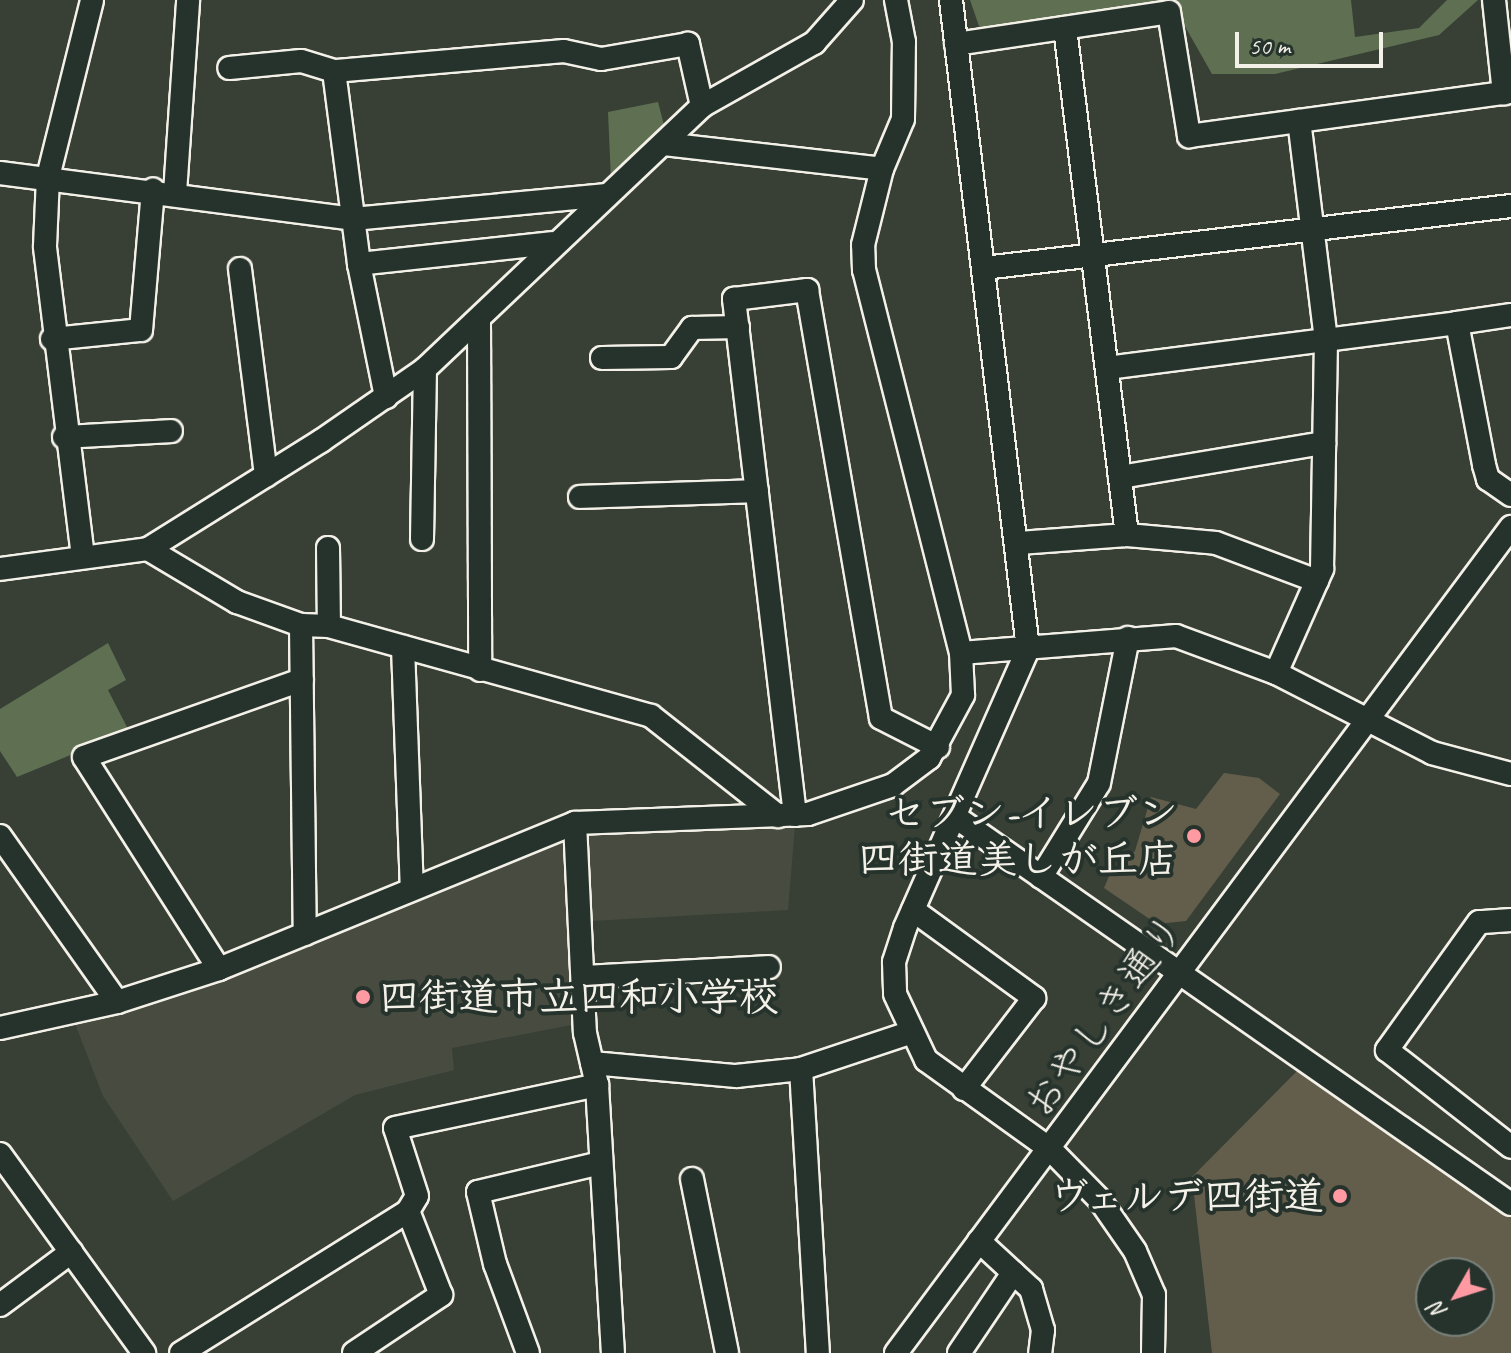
<!DOCTYPE html>
<html>
<head>
<meta charset="utf-8">
<style>
  body { margin:0 }
  #map { position:relative; width:1511px; height:1353px; overflow:hidden; background:#384036; font-family:Caveat,"Klee One",sans-serif }
  div>[style] { position:absolute }
  [style*='--x'] { left:calc(var(--x)*1px); top:calc(var(--y)*1px); width:calc(var(--w)*1px); rotate:calc(var(--a)*1deg) }
  .built>* { inset:0; background:#484c40 }
  .green>* { inset:0; background:#5e6f52 }
  .building>* { inset:0; background:#635e4c }
  .roads { filter:drop-shadow(2px 0 #f4f1e8) drop-shadow(-2px 0 #f4f1e8) drop-shadow(0 2px #f4f1e8) drop-shadow(0 -2px #f4f1e8) }
  .minor>* { height:22px; margin:-11px; padding:0 11px; transform-origin:11px; border-radius:11px; background:#26332d }
  .dots>* { width:22px; height:22px; translate:-50% -50%; box-sizing:border-box; border:4px solid #26332d; border-radius:50% }
  span { translate:-50% -50%; white-space:nowrap; text-align:center; line-height:1.15; -webkit-text-stroke:8px #26332d; paint-order:stroke }
  .poi-label { font-size:40px; color:#f4f1e8; font-weight:700 }
  .right { translate:-100% -50%; text-align:right }
  .left { translate:0 -50%; text-align:left }
  .street-label { font-size:40px; color:#f4f1e8 }
  .north { position:absolute; left:1415px; top:1257px; width:80px; height:80px; box-sizing:border-box; background:#26332d; border:2px solid #787f78; border-radius:50%; rotate:231deg; font-size:22px; font-weight:700; line-height:32px; text-align:center; color:#f4f1e8 }
  .north::after { content:''; display:block; margin:auto; width:28px; height:36px; background:#ff9aa2; clip-path:polygon(50% 0,100% 100%,50% 72%,0 100%) }
  .scale { position:absolute; left:1235px; top:32px; width:148px; height:36px; box-sizing:border-box; border:4px solid #f4f1e8; border-top:0; padding-left:10px; font-size:24px; line-height:28px; white-space:nowrap; color:#f4f1e8; -webkit-text-stroke:6px #26332d; paint-order:stroke }
</style>
</head>
<body>
<div id="map">
  <div class="built">
    <div style="clip-path:polygon(795px 825px,788px 910px,574px 922px,576px 1024px,452px 1048px,454px 1070px,355px 1095px,173px 1201px,103px 1096px,74px 1021px,562px 835px)"></div>
  </div>
  <div class="green">
    <div style="clip-path:polygon(970px 0,1168px 0,1169px 3px,981px 32px)"></div>
    <div style="clip-path:polygon(1170px 0,1351px 0,1355px 37px,1419px 28px,1447px 0,1478px 0,1439px 35px,1275px 74px,1212px 74px)"></div>
    <div style="clip-path:polygon(658px 102px,665px 129px,611px 180px,608px 112px)"></div>
    <div style="clip-path:polygon(108px 643px,126px 680px,108px 690px,129px 731px,17px 777px,0 751px,0 709px)"></div>
  </div>
  <div class="building">
    <div style="clip-path:polygon(1224px 773px,1259px 778px,1280px 794px,1186px 921px,1157px 924px,1104px 888px,1110px 874px,1135px 851px,1151px 797px,1196px 809px)"></div>
    <div style="clip-path:polygon(evenodd,1299px 1069px,1511px 1214px,1511px 1353px,1212px 1353px,1192px 1177px,1299px 1069px,1431px 1273px,1479px 1273px,1479px 1321px,1431px 1321px,1431px 1273px)"></div>
  </div>
  <div class="roads">
    <div class="minor">
      <div style="--x:951;--y:0;--w:654;--a:83.23"></div>
      <div style="--x:1028;--y:649;--w:305;--a:113.8"></div>
      <div style="--x:905;--y:928;--w:36;--a:108"></div>
      <div style="--x:894;--y:962;--w:32;--a:88"></div>
      <div style="--x:895;--y:994;--w:73;--a:64.8"></div>
      <div style="--x:926;--y:1060;--w:153;--a:35.7"></div>
      <div style="--x:1050;--y:1149;--w:70;--a:45.6"></div>
      <div style="--x:1099;--y:1199;--w:63;--a:55.3"></div>
      <div style="--x:1135;--y:1251;--w:48;--a:66.6"></div>
      <div style="--x:1154;--y:1295;--w:58;--a:91"></div>
      <div style="--x:1494;--y:0;--w:94;--a:83.9"></div>
      <div style="--x:1065;--y:28;--w:511;--a:83.03"></div>
      <div style="--x:956;--y:44;--w:215;--a:-8.5"></div>
      <div style="--x:1169;--y:12;--w:126;--a:80.8"></div>
      <div style="--x:1189;--y:136;--w:325;--a:-7.8"></div>
      <div style="--x:334;--y:71;--w:195;--a:82.6"></div>
      <div style="--x:359;--y:264;--w:136;--a:78.5"></div>
      <div style="--x:702;--y:106;--w:129;--a:-29.4"></div>
      <div style="--x:814;--y:43;--w:57;--a:-48.5"></div>
      <div style="--x:664;--y:144;--w:219;--a:6.5"></div>
      <div style="--x:0;--y:173;--w:356;--a:7.4"></div>
      <div style="--x:353;--y:219;--w:255;--a:-5.4"></div>
      <div style="--x:175;--y:193;--w:193;--a:-86.1"></div>
      <div style="--x:359;--y:264;--w:194;--a:-6.2"></div>
      <div style="--x:984;--y:268;--w:531;--a:-6.71"></div>
      <div style="--x:240;--y:269;--w:208;--a:82.8"></div>
      <div style="--x:479;--y:320;--w:350;--a:89.8"></div>
      <div style="--x:1457;--y:323;--w:55;--a:-8.4"></div>
      <div style="--x:52;--y:339;--w:89;--a:-5.8"></div>
      <div style="--x:141;--y:330;--w:141;--a:-85.1"></div>
      <div style="--x:602;--y:358;--w:69;--a:-0.8"></div>
      <div style="--x:671;--y:357;--w:36;--a:-54"></div>
      <div style="--x:692;--y:328;--w:46;--a:-1.2"></div>
      <div style="--x:1107;--y:368;--w:353;--a:-7.3"></div>
      <div style="--x:1457;--y:323;--w:145;--a:79.2"></div>
      <div style="--x:1484;--y:465;--w:15;--a:74"></div>
      <div style="--x:1488;--y:479;--w:28;--a:35"></div>
      <div style="--x:64;--y:437;--w:107;--a:-3.2"></div>
      <div style="--x:1120;--y:477;--w:207;--a:-9.5"></div>
      <div style="--x:580;--y:497;--w:177;--a:-1.9"></div>
      <div style="--x:422;--y:539;--w:170;--a:-89"></div>
      <div style="--x:1019;--y:543;--w:108;--a:-4.2"></div>
      <div style="--x:1127;--y:535;--w:89;--a:5.1"></div>
      <div style="--x:1216;--y:543;--w:108;--a:20.6"></div>
      <div style="--x:328;--y:548;--w:78;--a:89.3"></div>
      <div style="--x:148;--y:549;--w:104;--a:30.8"></div>
      <div style="--x:237;--y:602;--w:68;--a:19.8"></div>
      <div style="--x:301;--y:625;--w:28;--a:2"></div>
      <div style="--x:329;--y:626;--w:334;--a:15.6"></div>
      <div style="--x:651;--y:716;--w:162;--a:38.2"></div>
      <div style="--x:83;--y:557;--w:313;--a:-97"></div>
      <div style="--x:45;--y:246;--w:69;--a:-87.5"></div>
      <div style="--x:48;--y:177;--w:182;--a:-76"></div>
      <div style="--x:0;--y:569;--w:149;--a:-7.7"></div>
      <div style="--x:148;--y:549;--w:204;--a:-32"></div>
      <div style="--x:321;--y:441;--w:126;--a:-34.7"></div>
      <div style="--x:425;--y:369;--w:382;--a:-43.5"></div>
      <div style="--x:702;--y:106;--w:64;--a:-102.7"></div>
      <div style="--x:688;--y:44;--w:88;--a:170.2"></div>
      <div style="--x:601;--y:59;--w:38;--a:-168"></div>
      <div style="--x:564;--y:51;--w:231;--a:175"></div>
      <div style="--x:334;--y:71;--w:34;--a:-163"></div>
      <div style="--x:301;--y:61;--w:72;--a:174.4"></div>
      <div style="--x:301;--y:625;--w:309;--a:89.3"></div>
      <div style="--x:403;--y:647;--w:240;--a:87.9"></div>
      <div style="--x:961;--y:653;--w:216;--a:-4.5"></div>
      <div style="--x:1176;--y:636;--w:107;--a:20.3"></div>
      <div style="--x:1276;--y:673;--w:175;--a:27.1"></div>
      <div style="--x:1432;--y:753;--w:82;--a:14.9"></div>
      <div style="--x:1276;--y:673;--w:114;--a:-66.1"></div>
      <div style="--x:1322;--y:569;--w:229;--a:-89"></div>
      <div style="--x:1326;--y:340;--w:221;--a:-97"></div>
      <div style="--x:795;--y:815;--w:520;--a:-96.74"></div>
      <div style="--x:734;--y:299;--w:74;--a:-7"></div>
      <div style="--x:807;--y:290;--w:434;--a:80.2"></div>
      <div style="--x:881;--y:718;--w:64;--a:27"></div>
      <div style="--x:957;--y:818;--w:675;--a:34.87"></div>
      <div style="--x:575;--y:823;--w:210;--a:87.3"></div>
      <div style="--x:585;--y:1033;--w:53;--a:77"></div>
      <div style="--x:597;--y:1085;--w:268;--a:86.6"></div>
      <div style="--x:0;--y:836;--w:203;--a:54.8"></div>
      <div style="--x:1041;--y:877;--w:110;--a:-58.3"></div>
      <div style="--x:1099;--y:783;--w:148;--a:-78.7"></div>
      <div style="--x:913;--y:910;--w:150;--a:36"></div>
      <div style="--x:1034;--y:998;--w:115;--a:127.6"></div>
      <div style="--x:1511;--y:920;--w:32;--a:176"></div>
      <div style="--x:1479;--y:922;--w:158;--a:125.7"></div>
      <div style="--x:1387;--y:1050;--w:157;--a:38"></div>
      <div style="--x:219;--y:969;--w:251;--a:-122.5"></div>
      <div style="--x:84;--y:757;--w:231;--a:-19.5"></div>
      <div style="--x:586;--y:977;--w:183;--a:-3.1"></div>
      <div style="--x:0;--y:1028;--w:120;--a:-12.5"></div>
      <div style="--x:117;--y:1002;--w:107;--a:-17.9"></div>
      <div style="--x:219;--y:969;--w:385;--a:-22.3"></div>
      <div style="--x:575;--y:823;--w:233;--a:-2.2"></div>
      <div style="--x:808;--y:814;--w:90;--a:-18.8"></div>
      <div style="--x:893;--y:785;--w:45;--a:-36.9"></div>
      <div style="--x:929;--y:758;--w:72;--a:-61.6"></div>
      <div style="--x:963;--y:695;--w:42;--a:-92.7"></div>
      <div style="--x:961;--y:653;--w:395;--a:-104.2"></div>
      <div style="--x:864;--y:270;--w:25;--a:-92"></div>
      <div style="--x:863;--y:245;--w:78;--a:-76"></div>
      <div style="--x:882;--y:169;--w:54;--a:-67.2"></div>
      <div style="--x:903;--y:119;--w:77;--a:-89.3"></div>
      <div style="--x:904;--y:42;--w:43;--a:-100.8"></div>
      <div style="--x:592;--y:1063;--w:145;--a:5.2"></div>
      <div style="--x:736;--y:1076;--w:65;--a:-6.1"></div>
      <div style="--x:801;--y:1069;--w:114;--a:-18.4"></div>
      <div style="--x:801;--y:1069;--w:285;--a:86.6"></div>
      <div style="--x:0;--y:1154;--w:246;--a:54.1"></div>
      <div style="--x:692;--y:1179;--w:177;--a:78.6"></div>
      <div style="--x:979;--y:1241;--w:71;--a:42.7"></div>
      <div style="--x:1031;--y:1289;--w:43;--a:73.7"></div>
      <div style="--x:1043;--y:1330;--w:23;--a:97"></div>
      <div style="--x:0;--y:1305;--w:89;--a:-36.7"></div>
      <div style="--x:181;--y:1353;--w:268;--a:-32"></div>
      <div style="--x:408;--y:1211;--w:17;--a:-59"></div>
      <div style="--x:417;--y:1196;--w:71;--a:-107.9"></div>
      <div style="--x:395;--y:1128;--w:207;--a:-12"></div>
      <div style="--x:354;--y:1353;--w:105;--a:-33.7"></div>
      <div style="--x:441;--y:1295;--w:90;--a:-111.4"></div>
      <div style="--x:528;--y:1353;--w:95;--a:-110.3"></div>
      <div style="--x:495;--y:1264;--w:74;--a:-103.3"></div>
      <div style="--x:478;--y:1192;--w:126;--a:-13.3"></div>
      <div style="--x:896;--y:1353;--w:1030;--a:-53.33"></div>
      <div style="--x:959;--y:1353;--w:97;--a:-56"></div>
    </div>
  </div>
  <div class="dots">
    <div style="left:1194px;top:836px;background:#ff9aa2"></div>
    <div style="left:363px;top:997px;background:#ff9aa2"></div>
    <div style="left:1340px;top:1196px;background:#ff9aa2"></div>
  </div>
  <div class="poi-label">
    <span class="right" style="left:1178px;top:836px">セブン-イレブン<br>四街道美しが丘店</span>
    <span class="left" style="left:379px;top:997px">四街道市立四和小学校</span>
    <span class="right" style="left:1324px;top:1196px">ヴェルデ四街道</span>
  </div>
  <div class="street-label">
    <span style="left:1104px;top:1016px;rotate:-54deg">おやしき通り</span>
  </div>
  <div class="north">N</div>
  <div class="scale">50 m</div>
</div>
</body>
</html>
